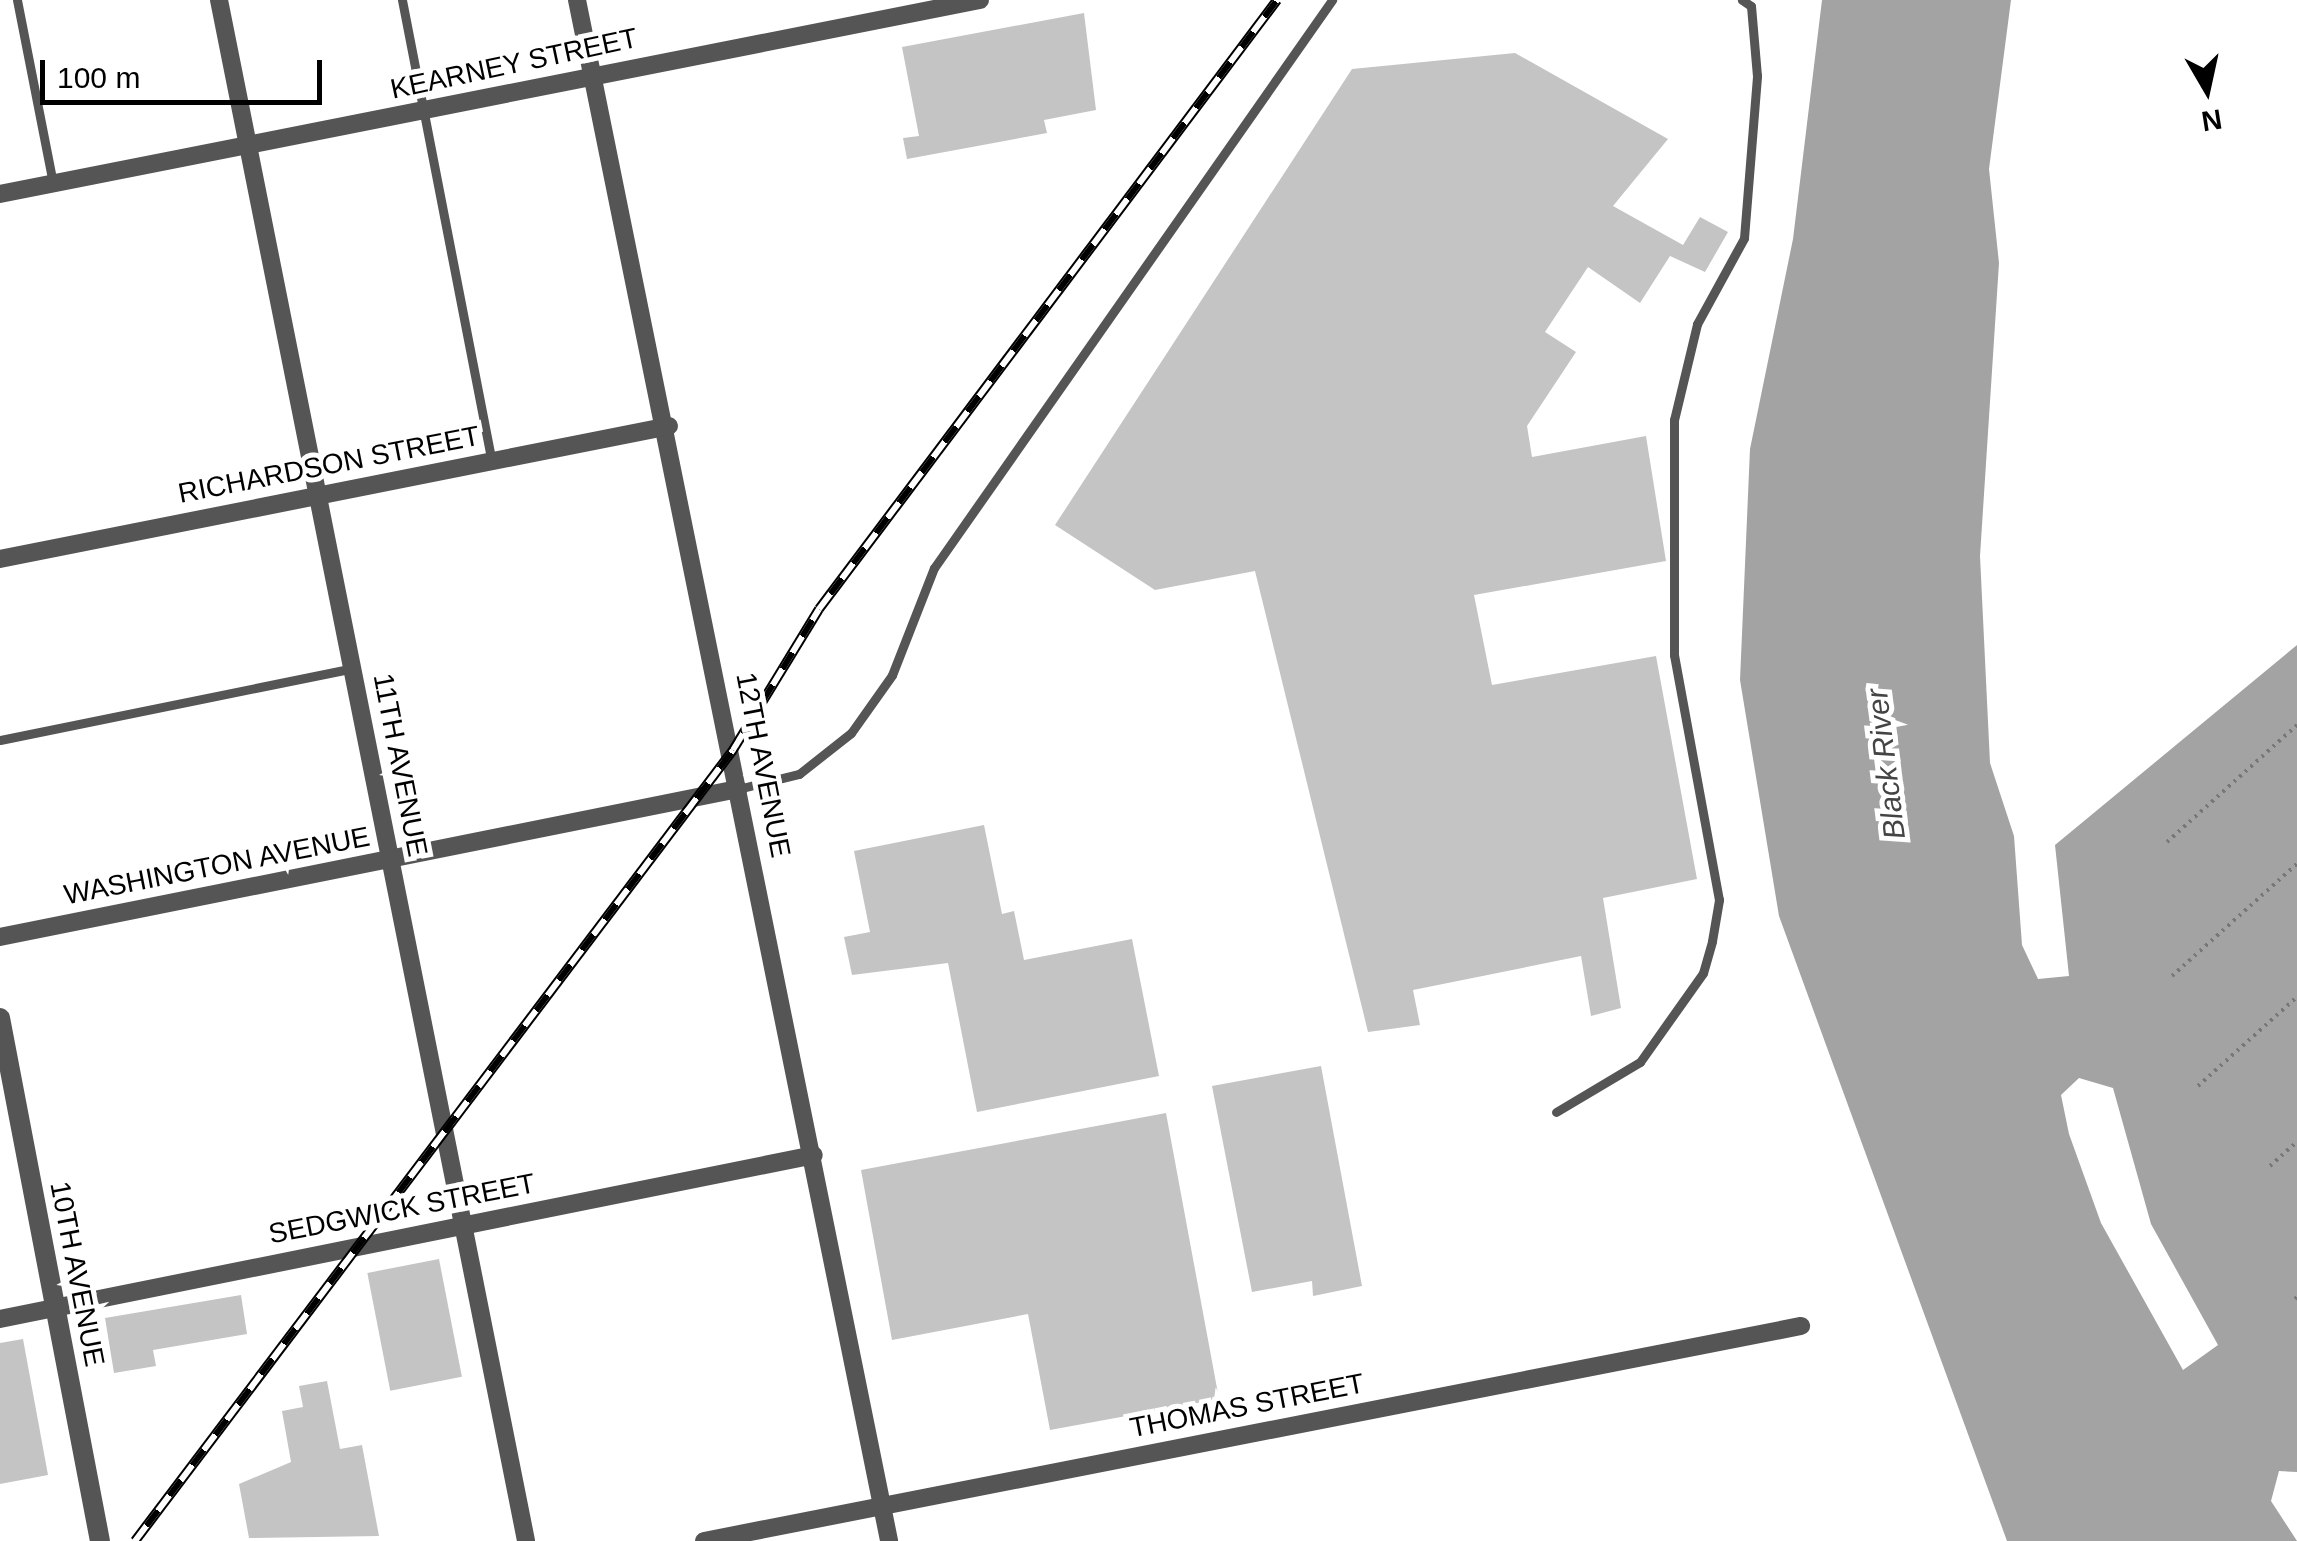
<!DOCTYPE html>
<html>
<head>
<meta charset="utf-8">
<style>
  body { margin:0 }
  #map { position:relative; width:2297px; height:1541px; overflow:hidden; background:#fff; font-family:Arial,sans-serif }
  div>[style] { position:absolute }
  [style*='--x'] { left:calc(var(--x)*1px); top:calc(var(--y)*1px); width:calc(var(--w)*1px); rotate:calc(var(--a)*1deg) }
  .water>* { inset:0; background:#a3a3a3 }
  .building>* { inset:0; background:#c4c4c4; transform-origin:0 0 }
  .path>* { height:4px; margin-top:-2px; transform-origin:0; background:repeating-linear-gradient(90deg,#777 0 2.5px,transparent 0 7.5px) }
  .service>* { height:9px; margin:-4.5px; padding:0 4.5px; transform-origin:4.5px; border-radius:4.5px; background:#555 }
  .minor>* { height:18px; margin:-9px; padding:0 9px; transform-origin:9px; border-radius:9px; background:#555 }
  .tertiary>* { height:20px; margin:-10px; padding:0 10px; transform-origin:10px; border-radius:10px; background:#555 }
  .rail>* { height:10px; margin-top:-5px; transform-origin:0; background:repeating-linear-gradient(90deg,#fff 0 19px,#000 0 38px); box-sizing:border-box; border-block:2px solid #000 }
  span { translate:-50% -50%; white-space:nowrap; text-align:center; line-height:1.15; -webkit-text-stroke:10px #fff; paint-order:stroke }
  .street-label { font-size:28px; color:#000 }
  .water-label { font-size:30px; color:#444; font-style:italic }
  .north { position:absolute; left:2157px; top:40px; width:100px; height:100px; -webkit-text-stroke:8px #fff; paint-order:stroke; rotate:171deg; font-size:28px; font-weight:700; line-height:40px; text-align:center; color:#000 }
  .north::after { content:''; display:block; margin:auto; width:35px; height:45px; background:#000; clip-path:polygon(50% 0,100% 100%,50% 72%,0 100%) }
  .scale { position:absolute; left:40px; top:60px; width:282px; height:45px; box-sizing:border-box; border:5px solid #000; border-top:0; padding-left:12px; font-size:30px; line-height:35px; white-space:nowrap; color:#000; -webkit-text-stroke:8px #fff; paint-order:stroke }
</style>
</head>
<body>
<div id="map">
  <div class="water">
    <div style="clip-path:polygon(evenodd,1822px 0,2011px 0,1989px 169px,1999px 263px,1980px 556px,1990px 763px,2014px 836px,2022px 945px,2038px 979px,2069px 976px,2055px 845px,2297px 645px,2297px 1472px,2279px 1471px,2271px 1501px,2297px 1541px,2007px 1541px,1779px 916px,1740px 680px,1750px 449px,1793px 239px,1822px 0,2079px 1078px,2113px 1088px,2151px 1224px,2218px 1345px,2183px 1370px,2101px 1223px,2069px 1134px,2061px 1095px,2079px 1078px)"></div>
  </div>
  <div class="building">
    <div style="clip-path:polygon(1084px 13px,1096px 110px,1044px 120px,1047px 133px,907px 159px,903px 138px,919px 136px,902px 47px)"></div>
    <div style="clip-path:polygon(1515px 53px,1668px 139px,1613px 206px,1683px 245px,1700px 217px,1728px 232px,1705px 272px,1670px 256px,1640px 303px,1588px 267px,1545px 332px,1576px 352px,1527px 426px,1532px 457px,1646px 436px,1666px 561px,1474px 595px,1492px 685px,1656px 656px,1697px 879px,1603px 898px,1621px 1008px,1591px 1016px,1581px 956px,1413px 990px,1420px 1025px,1368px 1032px,1255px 571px,1155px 590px,1055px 525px,1352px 69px)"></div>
    <div style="clip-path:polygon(984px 825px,1002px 914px,1014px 911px,1024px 960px,1132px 939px,1159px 1076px,977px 1112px,948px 963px,852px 975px,844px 937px,870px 932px,854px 851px)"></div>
    <div style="clip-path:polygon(1321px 1066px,1362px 1286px,1313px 1296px,1312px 1281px,1252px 1292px,1212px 1086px)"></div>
    <div style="clip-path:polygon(1166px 1113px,1219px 1399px,1050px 1430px,1028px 1314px,892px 1340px,861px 1170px)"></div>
    <div style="left:439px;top:1259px;width:120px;height:73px;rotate:79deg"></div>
    <div style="clip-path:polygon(241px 1295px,247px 1334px,153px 1350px,156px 1366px,114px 1373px,105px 1318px)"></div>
    <div style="clip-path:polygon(23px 1339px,48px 1475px,0 1484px,0 1343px)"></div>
    <div style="clip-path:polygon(327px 1381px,340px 1449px,362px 1445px,379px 1536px,249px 1538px,239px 1484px,291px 1462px,282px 1411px,303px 1407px,299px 1386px)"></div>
  </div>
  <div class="path">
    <div style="--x:2167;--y:842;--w:175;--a:-42"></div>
    <div style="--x:2172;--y:976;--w:168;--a:-41.9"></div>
    <div style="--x:2198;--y:1086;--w:133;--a:-42"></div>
    <div style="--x:2270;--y:1166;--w:36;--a:-42"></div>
    <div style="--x:2295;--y:1299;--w:3;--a:-45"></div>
  </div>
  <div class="service">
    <div style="--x:17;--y:0;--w:187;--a:78.9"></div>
    <div style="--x:402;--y:0;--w:469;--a:79"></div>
    <div style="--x:0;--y:740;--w:360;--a:-11.5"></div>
    <div style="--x:738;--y:789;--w:63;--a:-13.8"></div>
    <div style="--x:799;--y:774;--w:66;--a:-38.3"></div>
    <div style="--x:851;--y:733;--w:71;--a:-54.7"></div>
    <div style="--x:892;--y:675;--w:115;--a:-68.6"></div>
    <div style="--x:934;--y:568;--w:694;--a:-54.98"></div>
    <div style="--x:1556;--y:1112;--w:98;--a:-30.8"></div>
    <div style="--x:1640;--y:1062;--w:109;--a:-54.7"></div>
    <div style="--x:1703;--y:973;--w:33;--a:-74"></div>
    <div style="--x:1712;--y:941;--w:42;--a:-80.3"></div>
    <div style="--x:1719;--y:900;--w:249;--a:-100.4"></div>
    <div style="--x:1674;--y:655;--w:235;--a:-90"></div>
    <div style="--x:1674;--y:420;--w:99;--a:-76.5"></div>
    <div style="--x:1697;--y:324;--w:98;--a:-61.3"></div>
    <div style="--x:1744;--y:238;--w:163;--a:-85.4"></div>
    <div style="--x:1757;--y:76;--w:70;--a:-94.9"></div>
    <div style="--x:1751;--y:6;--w:11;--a:-146"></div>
  </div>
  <div class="minor">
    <div style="--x:219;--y:0;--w:1571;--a:78.73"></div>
    <div style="--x:577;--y:0;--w:1572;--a:78.55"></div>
    <div style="--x:0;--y:194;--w:999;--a:-11.2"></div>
    <div style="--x:0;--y:559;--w:682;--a:-11.24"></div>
    <div style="--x:0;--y:937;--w:753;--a:-11.34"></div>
    <div style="--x:0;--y:1319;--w:830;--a:-11.39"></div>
    <div style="--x:704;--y:1541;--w:1118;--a:-11.09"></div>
  </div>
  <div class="tertiary">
    <div style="--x:0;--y:1018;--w:532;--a:79.18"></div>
  </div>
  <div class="rail">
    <div style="--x:135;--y:1541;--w:992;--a:-52.91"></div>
    <div style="--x:733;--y:750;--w:165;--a:-58.6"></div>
    <div style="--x:819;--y:609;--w:762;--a:-53.05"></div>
  </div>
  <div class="street-label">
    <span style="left:514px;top:64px;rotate:-12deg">KEARNEY STREET</span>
    <span style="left:329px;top:465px;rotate:-11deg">RICHARDSON STREET</span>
    <span style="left:400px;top:765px;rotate:79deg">11TH AVENUE</span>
    <span style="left:763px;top:765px;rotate:79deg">12TH AVENUE</span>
    <span style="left:217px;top:866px;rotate:-11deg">WASHINGTON AVENUE</span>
    <span style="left:402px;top:1209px;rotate:-11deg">SEDGWICK STREET</span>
    <span style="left:77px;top:1274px;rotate:79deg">10TH AVENUE</span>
    <span style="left:1247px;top:1406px;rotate:-11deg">THOMAS STREET</span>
  </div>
  <div class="water-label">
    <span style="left:1886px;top:764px;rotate:-97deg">Black River</span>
  </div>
  <div class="north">N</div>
  <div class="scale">100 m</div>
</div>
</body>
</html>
